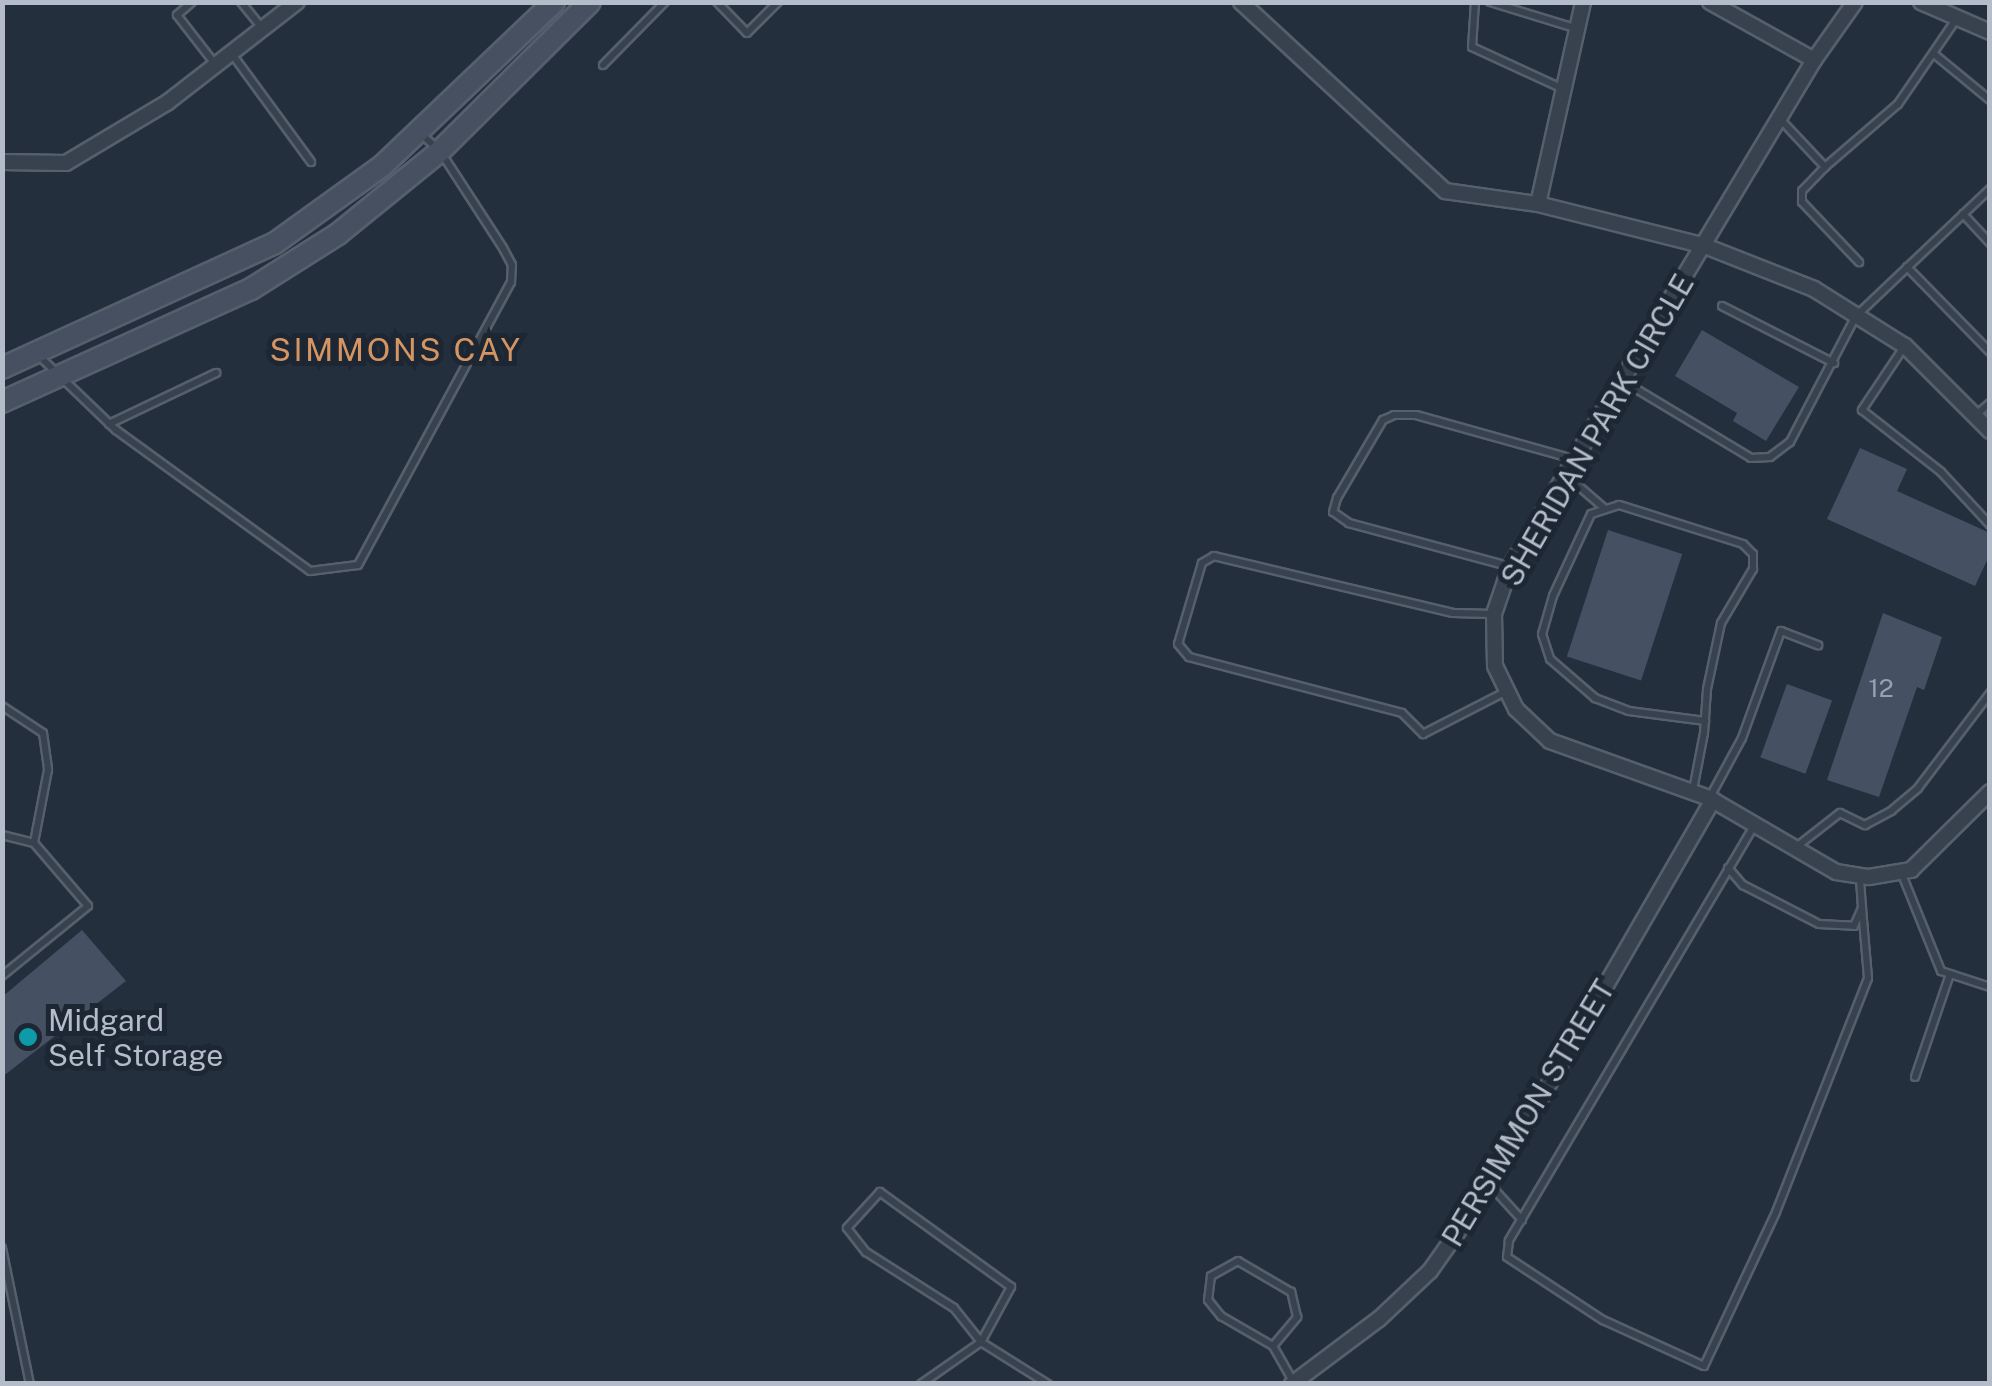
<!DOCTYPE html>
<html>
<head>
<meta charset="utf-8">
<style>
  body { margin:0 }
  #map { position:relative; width:1992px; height:1386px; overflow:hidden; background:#242f3e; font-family:"Public Sans",sans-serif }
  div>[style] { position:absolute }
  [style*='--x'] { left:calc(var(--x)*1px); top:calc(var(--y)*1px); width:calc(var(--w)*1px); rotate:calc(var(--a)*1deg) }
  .building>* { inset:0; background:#455162; transform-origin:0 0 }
  .roads { filter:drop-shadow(2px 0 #565f6c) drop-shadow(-2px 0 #565f6c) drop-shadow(0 2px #565f6c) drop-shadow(0 -2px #565f6c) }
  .lane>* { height:6px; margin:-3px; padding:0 3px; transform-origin:3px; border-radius:3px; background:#38414e }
  .street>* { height:14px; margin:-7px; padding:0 7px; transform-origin:7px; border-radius:7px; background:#38414e }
  .secondary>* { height:20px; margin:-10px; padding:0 10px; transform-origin:10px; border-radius:10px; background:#465061 }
  .dots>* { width:28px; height:28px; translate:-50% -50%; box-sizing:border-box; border:5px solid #1d2633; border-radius:50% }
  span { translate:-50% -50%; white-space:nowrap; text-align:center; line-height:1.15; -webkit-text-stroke:10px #1d2633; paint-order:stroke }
  .number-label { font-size:25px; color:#98a1af }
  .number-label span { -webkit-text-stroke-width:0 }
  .street-label { font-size:30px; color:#b4bcc9 }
  .poi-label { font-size:30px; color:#b4bcc9 }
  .left { translate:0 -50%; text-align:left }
  .neighbourhood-label { font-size:32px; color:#d59563; letter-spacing:2.5px }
  .frame { position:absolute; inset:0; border:5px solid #b4bcc9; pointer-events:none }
</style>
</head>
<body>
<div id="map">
  <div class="building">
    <div style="clip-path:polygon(1702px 330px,1799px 387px,1766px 441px,1733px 421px,1737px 413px,1675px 376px)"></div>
    <div style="clip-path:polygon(1860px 448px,1907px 469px,1897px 491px,1990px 533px,1990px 554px,1975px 586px,1827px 519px)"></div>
    <div style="left:1608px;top:530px;width:78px;height:133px;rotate:18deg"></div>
    <div style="clip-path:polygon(1883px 613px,1942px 637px,1924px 690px,1917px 687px,1879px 797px,1827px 780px)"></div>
    <div style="left:1787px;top:684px;width:48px;height:78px;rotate:20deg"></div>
    <div style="clip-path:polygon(82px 930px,126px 981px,2px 1077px,2px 997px)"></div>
  </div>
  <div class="roads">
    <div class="lane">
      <div style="--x:192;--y:2;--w:20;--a:139"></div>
      <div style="--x:177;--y:15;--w:62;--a:52.2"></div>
      <div style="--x:241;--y:2;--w:33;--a:51"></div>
      <div style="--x:717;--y:2;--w:43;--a:45.9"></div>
      <div style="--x:747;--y:33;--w:44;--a:-45"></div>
      <div style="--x:1475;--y:2;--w:45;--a:93.8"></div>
      <div style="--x:1472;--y:47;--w:98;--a:24.7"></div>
      <div style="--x:1490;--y:2;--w:89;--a:17"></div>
      <div style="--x:232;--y:54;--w:134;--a:53.8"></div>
      <div style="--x:1934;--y:54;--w:72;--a:39.4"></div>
      <div style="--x:603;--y:65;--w:88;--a:-45.5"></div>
      <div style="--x:1780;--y:119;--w:66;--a:46.8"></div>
      <div style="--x:1825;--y:167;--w:96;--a:-40.8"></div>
      <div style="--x:1898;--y:104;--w:104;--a:-55.5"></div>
      <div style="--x:1825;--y:167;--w:33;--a:134"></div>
      <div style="--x:1802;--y:191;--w:11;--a:90"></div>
      <div style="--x:1802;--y:202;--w:83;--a:46.5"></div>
      <div style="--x:1963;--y:214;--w:40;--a:47"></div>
      <div style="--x:1907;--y:267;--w:119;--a:45.7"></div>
      <div style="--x:1722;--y:306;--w:126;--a:27"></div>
      <div style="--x:1904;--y:347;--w:76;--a:123.7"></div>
      <div style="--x:1862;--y:410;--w:100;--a:38.1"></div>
      <div style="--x:1941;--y:472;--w:72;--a:47.2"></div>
      <div style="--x:38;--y:355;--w:108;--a:43.9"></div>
      <div style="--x:116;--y:430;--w:240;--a:36"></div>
      <div style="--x:310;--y:571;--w:48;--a:-7.1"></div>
      <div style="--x:358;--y:565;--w:322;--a:-61.6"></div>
      <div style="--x:511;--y:282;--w:17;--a:-87"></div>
      <div style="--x:512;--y:265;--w:19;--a:-118"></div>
      <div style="--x:503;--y:248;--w:116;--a:-123"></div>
      <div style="--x:440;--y:151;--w:25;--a:-138"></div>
      <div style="--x:1623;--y:381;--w:149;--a:31"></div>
      <div style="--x:1751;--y:458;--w:19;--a:-3"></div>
      <div style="--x:1770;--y:457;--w:25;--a:-37"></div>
      <div style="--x:1790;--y:442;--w:142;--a:-62.4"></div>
      <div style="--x:1856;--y:316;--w:185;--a:-43.5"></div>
      <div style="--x:1976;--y:415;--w:18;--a:-41"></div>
      <div style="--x:109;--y:424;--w:119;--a:-25.5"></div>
      <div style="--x:1567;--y:476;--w:49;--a:40.9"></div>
      <div style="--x:1508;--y:566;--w:165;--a:-164.9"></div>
      <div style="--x:1349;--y:523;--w:19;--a:-145"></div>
      <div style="--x:1333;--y:512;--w:15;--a:-74"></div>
      <div style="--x:1337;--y:498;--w:91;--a:-59.5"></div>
      <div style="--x:1383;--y:420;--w:12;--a:-24"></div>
      <div style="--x:1394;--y:415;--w:22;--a:0"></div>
      <div style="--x:1416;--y:415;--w:164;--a:15.6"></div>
      <div style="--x:1493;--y:614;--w:40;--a:-178.6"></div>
      <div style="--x:1453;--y:613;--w:246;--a:-166.6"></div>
      <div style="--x:1214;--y:556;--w:14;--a:150"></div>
      <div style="--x:1202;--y:563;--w:84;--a:106.5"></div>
      <div style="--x:1178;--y:644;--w:17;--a:50"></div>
      <div style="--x:1189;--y:657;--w:220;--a:14.7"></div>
      <div style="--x:1402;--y:713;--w:30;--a:45"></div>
      <div style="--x:1423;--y:734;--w:94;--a:-27.1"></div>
      <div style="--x:2;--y:706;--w:49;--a:33.4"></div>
      <div style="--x:43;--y:733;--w:37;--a:82"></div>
      <div style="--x:48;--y:770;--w:74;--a:100.9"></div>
      <div style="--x:34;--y:843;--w:83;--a:49.4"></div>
      <div style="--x:88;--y:906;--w:111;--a:140.9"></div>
      <div style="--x:1693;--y:790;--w:58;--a:-79.1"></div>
      <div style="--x:1704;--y:733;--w:44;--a:-86.1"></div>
      <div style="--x:1707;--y:689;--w:67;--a:-78"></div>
      <div style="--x:1721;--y:623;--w:63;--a:-59.3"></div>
      <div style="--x:1753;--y:569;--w:15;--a:-90"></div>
      <div style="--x:1753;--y:554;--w:14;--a:-135"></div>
      <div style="--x:1743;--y:544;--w:130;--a:-162.5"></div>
      <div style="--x:1619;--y:505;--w:29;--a:162"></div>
      <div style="--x:1591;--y:514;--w:90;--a:114.9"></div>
      <div style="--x:1553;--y:596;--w:40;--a:106"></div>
      <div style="--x:1542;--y:634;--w:26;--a:72"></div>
      <div style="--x:1550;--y:659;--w:60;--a:40.9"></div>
      <div style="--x:1595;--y:698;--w:36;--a:21"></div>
      <div style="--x:1629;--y:711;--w:77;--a:7.5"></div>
      <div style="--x:1710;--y:797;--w:67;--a:-61.5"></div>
      <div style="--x:1742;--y:738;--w:114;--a:-70"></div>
      <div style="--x:1781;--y:631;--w:40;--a:21"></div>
      <div style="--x:1754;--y:826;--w:482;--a:120.6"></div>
      <div style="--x:1509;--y:1241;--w:16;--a:97"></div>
      <div style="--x:1507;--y:1257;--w:115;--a:33.3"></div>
      <div style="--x:1603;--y:1320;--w:111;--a:24.5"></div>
      <div style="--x:1704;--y:1366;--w:170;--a:-64.9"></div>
      <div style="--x:1776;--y:1212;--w:251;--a:-68.5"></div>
      <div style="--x:1868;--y:978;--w:70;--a:-94.9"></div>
      <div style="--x:2;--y:835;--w:33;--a:14"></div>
      <div style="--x:1795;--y:848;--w:57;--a:-37.9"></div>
      <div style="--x:1840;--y:813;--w:28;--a:26"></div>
      <div style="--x:1865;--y:825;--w:30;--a:-28"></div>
      <div style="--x:1891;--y:811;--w:35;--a:-40"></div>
      <div style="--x:1918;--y:788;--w:119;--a:-52.8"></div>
      <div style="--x:1728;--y:868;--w:23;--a:49"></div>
      <div style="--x:1743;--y:885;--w:85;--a:27.2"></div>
      <div style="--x:1819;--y:924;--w:35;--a:3"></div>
      <div style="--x:1854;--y:926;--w:20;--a:-66"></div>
      <div style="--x:1862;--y:908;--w:31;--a:-94"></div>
      <div style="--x:1901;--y:872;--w:107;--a:68"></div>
      <div style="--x:1941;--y:971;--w:52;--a:18.1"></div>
      <div style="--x:1915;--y:1077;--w:109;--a:-71.2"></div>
      <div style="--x:1491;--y:1186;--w:46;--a:47.6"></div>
      <div style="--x:2;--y:1248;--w:139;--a:78.4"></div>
      <div style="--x:1273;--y:1346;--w:38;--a:-50"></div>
      <div style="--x:1297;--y:1317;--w:26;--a:-103"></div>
      <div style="--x:1291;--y:1292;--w:61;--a:-149.7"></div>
      <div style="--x:1238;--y:1261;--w:31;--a:151"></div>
      <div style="--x:1211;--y:1276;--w:24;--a:97"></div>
      <div style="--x:1208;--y:1300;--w:21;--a:51"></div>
      <div style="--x:1221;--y:1316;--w:60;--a:30"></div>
      <div style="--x:1273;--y:1346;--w:40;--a:60.3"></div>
      <div style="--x:921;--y:1384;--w:73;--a:-35"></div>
      <div style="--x:981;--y:1342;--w:63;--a:-61.4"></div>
      <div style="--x:1011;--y:1287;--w:162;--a:-144.1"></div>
      <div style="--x:880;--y:1192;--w:49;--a:132.5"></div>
      <div style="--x:847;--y:1228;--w:31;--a:52"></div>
      <div style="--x:866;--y:1252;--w:104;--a:32.5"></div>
      <div style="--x:954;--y:1308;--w:43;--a:51.5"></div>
      <div style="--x:981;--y:1342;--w:79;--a:32.1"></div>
    </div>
    <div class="street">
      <div style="--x:1241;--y:2;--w:278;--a:42.8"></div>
      <div style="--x:1445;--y:191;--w:94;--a:8"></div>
      <div style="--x:1538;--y:204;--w:172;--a:14.1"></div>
      <div style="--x:1705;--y:246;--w:117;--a:21.5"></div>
      <div style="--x:1814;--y:289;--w:107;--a:32.1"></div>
      <div style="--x:1905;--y:346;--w:120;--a:45"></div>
      <div style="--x:1710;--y:2;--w:119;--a:29.1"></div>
      <div style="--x:1855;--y:2;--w:71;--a:125.3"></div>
      <div style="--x:1814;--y:60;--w:591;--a:120.95"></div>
      <div style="--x:1510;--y:567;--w:50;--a:108.8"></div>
      <div style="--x:1494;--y:614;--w:52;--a:88.9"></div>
      <div style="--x:1495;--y:666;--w:48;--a:64"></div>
      <div style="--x:1516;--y:709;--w:47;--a:43.3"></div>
      <div style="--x:1550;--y:741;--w:169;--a:19.7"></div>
      <div style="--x:1709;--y:798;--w:147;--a:30.2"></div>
      <div style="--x:1836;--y:872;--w:33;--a:9"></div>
      <div style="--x:1869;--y:877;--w:43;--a:-9.5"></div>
      <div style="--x:1911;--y:870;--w:111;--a:-44.6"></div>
      <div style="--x:1921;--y:2;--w:75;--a:23.5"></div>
      <div style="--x:2;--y:162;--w:64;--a:0.9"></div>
      <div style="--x:66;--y:163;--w:119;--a:-30.9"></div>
      <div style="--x:168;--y:102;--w:163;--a:-37.8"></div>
      <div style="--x:1538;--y:204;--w:207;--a:-77.4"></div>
      <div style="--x:1292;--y:1384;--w:109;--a:-36.8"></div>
      <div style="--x:1379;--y:1319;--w:70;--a:-43.3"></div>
      <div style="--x:1430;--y:1271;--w:104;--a:-54.8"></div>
      <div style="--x:1490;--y:1186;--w:446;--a:-60"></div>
    </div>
    <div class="secondary">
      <div style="--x:2;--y:368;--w:300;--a:-24.6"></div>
      <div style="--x:275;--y:243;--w:132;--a:-35.7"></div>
      <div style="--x:382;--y:166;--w:238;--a:-43.6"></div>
      <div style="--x:2;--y:402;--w:273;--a:-24.4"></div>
      <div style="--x:251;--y:289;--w:103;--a:-32.3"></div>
      <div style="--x:338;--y:234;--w:132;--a:-39.1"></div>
      <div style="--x:440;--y:151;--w:211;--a:-44.8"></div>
    </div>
  </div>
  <div class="dots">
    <div style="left:28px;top:1037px;background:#0f9aa8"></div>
  </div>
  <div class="number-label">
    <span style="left:1881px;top:688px">12</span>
  </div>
  <div class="street-label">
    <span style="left:1597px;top:430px;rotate:-60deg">SHERIDAN PARK CIRCLE</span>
    <span style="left:1528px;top:1113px;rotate:-59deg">PERSIMMON STREET</span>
  </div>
  <div class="poi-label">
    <span class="left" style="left:48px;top:1037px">Midgard<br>Self Storage</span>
  </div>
  <div class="neighbourhood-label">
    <span style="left:396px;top:350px">SIMMONS CAY</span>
  </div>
  <div class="frame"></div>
</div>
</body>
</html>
